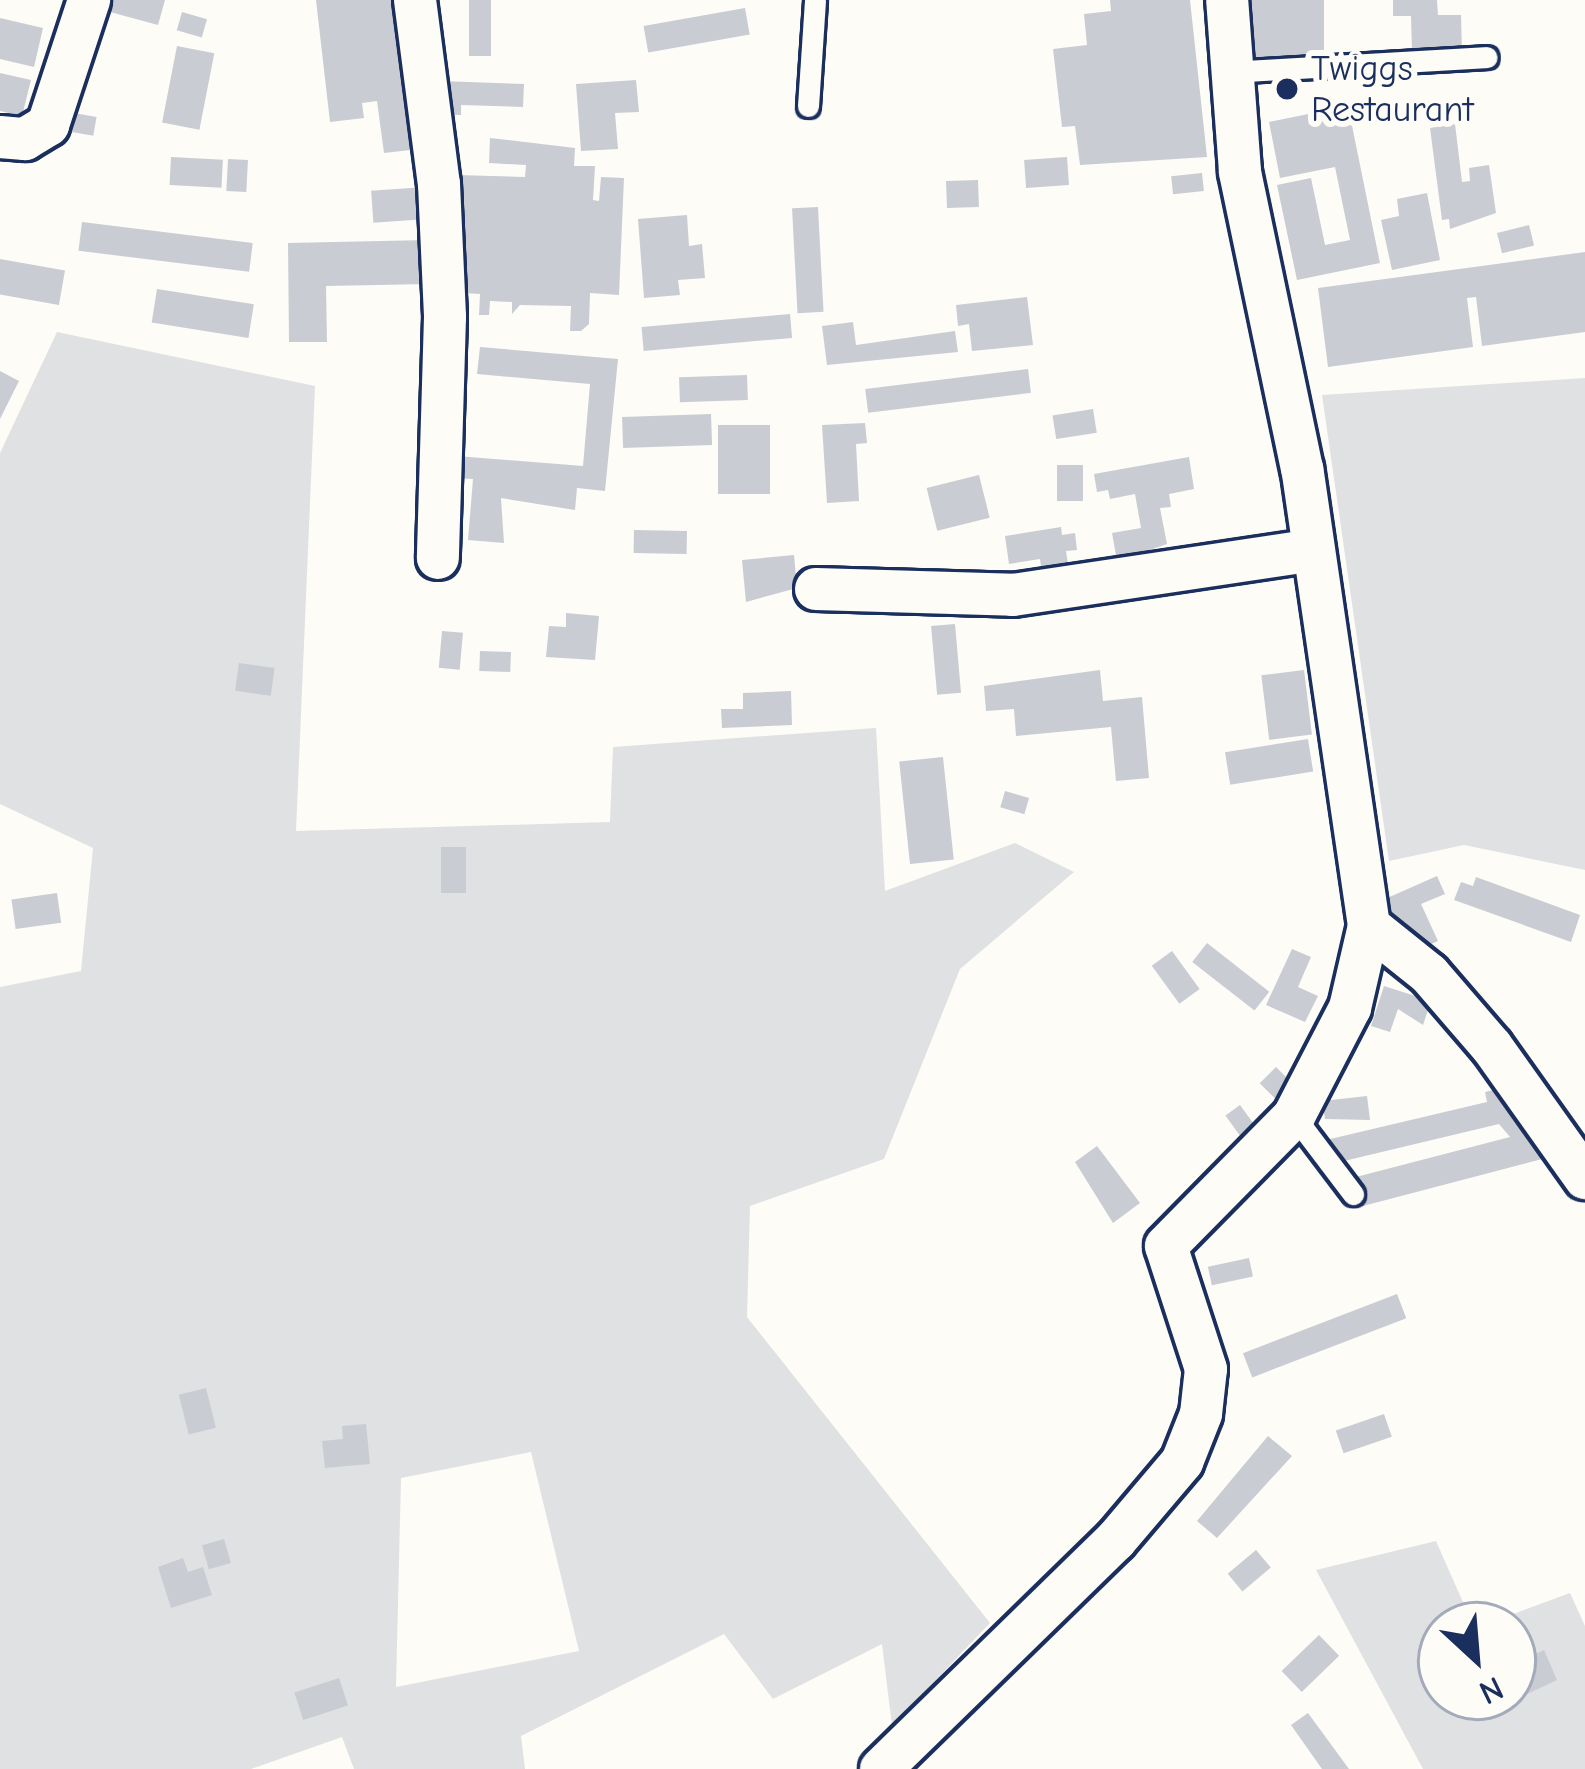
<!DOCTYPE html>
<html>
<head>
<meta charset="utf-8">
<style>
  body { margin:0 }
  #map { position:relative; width:1585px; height:1769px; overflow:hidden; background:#fdfcf7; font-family:"Comic Neue",sans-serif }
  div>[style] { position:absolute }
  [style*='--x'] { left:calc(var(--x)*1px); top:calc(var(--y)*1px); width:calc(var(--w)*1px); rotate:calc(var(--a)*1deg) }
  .green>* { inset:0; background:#e0e1e3 }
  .building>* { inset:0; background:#c9ccd3; transform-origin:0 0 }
  .roads { filter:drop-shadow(3px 0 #1b2f5e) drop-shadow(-3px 0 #1b2f5e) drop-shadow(0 3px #1b2f5e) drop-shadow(0 -3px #1b2f5e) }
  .service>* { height:21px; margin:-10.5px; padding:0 10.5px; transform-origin:10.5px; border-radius:10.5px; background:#fdfcf7 }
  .minor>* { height:42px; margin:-21px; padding:0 21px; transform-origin:21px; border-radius:21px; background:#fdfcf7 }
  .dots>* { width:33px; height:33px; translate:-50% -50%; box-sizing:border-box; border:6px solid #fdfcf7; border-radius:50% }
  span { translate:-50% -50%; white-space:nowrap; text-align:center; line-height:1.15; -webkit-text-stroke:12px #fdfcf7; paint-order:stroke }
  .poi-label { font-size:36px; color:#1b2f5e }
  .left { translate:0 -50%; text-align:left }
  .north { position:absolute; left:1417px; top:1601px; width:120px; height:120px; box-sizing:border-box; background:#fdfcf7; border:3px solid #a3aaba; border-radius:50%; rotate:154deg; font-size:33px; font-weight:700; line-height:48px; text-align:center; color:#1b2f5e }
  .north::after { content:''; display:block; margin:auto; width:42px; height:54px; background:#1b2f5e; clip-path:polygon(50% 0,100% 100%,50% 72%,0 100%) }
</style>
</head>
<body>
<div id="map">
  <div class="green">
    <div style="clip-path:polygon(evenodd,57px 332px,315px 386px,296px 831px,610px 822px,613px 747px,876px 728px,885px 891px,1015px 843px,1074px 872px,960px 969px,884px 1159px,750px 1206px,747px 1317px,990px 1623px,892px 1726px,882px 1644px,773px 1699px,724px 1634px,521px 1736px,525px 1769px,354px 1769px,342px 1737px,251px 1769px,0 1769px,0 987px,81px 971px,93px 848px,0 804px,0 453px,57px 332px,531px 1452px,579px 1651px,396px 1687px,401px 1478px,531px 1452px)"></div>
    <div style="clip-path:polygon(1585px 378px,1585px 870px,1464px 845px,1389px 861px,1322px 395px)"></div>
    <div style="clip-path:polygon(1436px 1541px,1473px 1625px,1441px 1625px,1441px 1697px,1513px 1697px,1513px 1625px,1484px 1625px,1570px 1593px,1585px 1626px,1585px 1769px,1423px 1769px,1316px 1570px)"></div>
  </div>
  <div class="building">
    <div style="clip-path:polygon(102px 0,165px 0,158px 25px,99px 9px)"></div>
    <div style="clip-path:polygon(316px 0,400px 0,419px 149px,384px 153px,377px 101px,362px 103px,364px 118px,330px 122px)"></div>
    <div style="left:469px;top:0;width:22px;height:56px"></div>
    <div style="clip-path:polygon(1110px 0,1190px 0,1207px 157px,1080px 165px,1075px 126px,1062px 127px,1053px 49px,1087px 45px,1084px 14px,1111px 11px)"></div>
    <div style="left:1241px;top:0;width:83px;height:66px"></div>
    <div style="clip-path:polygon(1393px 0,1437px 0,1438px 15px,1461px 15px,1462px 52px,1412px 53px,1411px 16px,1393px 16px)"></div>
    <div style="left:745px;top:8px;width:27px;height:103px;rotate:80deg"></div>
    <div style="left:182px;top:12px;width:26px;height:19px;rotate:16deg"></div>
    <div style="clip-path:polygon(0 18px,43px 28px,34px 67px,0 59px)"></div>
    <div style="left:177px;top:46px;width:38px;height:78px;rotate:11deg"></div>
    <div style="clip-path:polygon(0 73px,31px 80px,22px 116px,0 111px)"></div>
    <div style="clip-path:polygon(636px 80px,639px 112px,615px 113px,618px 149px,581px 151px,576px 84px)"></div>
    <div style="clip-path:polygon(440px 81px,524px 84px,523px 107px,461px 105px,461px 115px,439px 114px)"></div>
    <div style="clip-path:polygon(1348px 106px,1380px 263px,1297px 280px,1277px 185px,1311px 178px,1325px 245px,1350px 240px,1335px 167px,1280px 178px,1269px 122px)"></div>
    <div style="left:68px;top:112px;width:29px;height:19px;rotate:10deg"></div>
    <div style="clip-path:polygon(1455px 124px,1462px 182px,1470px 181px,1469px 168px,1489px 165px,1496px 213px,1450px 229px,1449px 219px,1442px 220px,1430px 128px)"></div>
    <div style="clip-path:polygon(490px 138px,575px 148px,574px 166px,595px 166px,593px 200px,599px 201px,601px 177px,624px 178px,619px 295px,590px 293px,589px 324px,581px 331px,570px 331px,571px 306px,520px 305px,512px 314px,512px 302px,490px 301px,489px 315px,479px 315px,480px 294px,464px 293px,465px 260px,453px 259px,456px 175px,525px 177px,526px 165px,489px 163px)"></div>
    <div style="left:171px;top:157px;width:52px;height:28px;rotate:3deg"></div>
    <div style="left:1067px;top:157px;width:28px;height:43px;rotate:86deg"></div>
    <div style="left:228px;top:159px;width:20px;height:32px;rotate:3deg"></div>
    <div style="left:1202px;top:173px;width:18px;height:31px;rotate:84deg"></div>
    <div style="left:978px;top:180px;width:27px;height:32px;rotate:88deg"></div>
    <div style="left:425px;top:187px;width:32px;height:54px;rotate:86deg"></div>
    <div style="clip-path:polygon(1427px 193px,1440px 260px,1392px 270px,1381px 220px,1399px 216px,1397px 199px)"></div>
    <div style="left:818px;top:207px;width:105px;height:26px;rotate:87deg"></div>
    <div style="clip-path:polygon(687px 215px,689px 246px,702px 244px,705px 278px,678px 280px,680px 295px,644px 298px,638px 219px)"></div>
    <div style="left:82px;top:222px;width:172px;height:29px;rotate:7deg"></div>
    <div style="left:1529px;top:225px;width:21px;height:33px;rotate:76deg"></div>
    <div style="clip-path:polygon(428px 240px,429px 284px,326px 286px,327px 342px,289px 342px,288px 243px)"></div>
    <div style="clip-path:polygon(1585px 252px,1585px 332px,1482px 346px,1476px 297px,1467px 298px,1473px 347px,1328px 367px,1318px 288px)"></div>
    <div style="left:0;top:259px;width:66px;height:35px;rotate:10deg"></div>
    <div style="left:157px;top:289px;width:98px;height:34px;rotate:9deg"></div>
    <div style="clip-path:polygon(1027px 297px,1033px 345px,972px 351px,969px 324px,958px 326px,956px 305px)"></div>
    <div style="left:790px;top:314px;width:24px;height:149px;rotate:85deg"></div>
    <div style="clip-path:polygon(853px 322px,856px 345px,955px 331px,958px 352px,827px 365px,822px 326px)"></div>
    <div style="clip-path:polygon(480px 347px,618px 359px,605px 491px,577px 488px,575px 510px,501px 498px,504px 543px,468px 540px,473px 479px,455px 478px,457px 456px,583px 466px,590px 384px,477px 374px)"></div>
    <div style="left:1028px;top:369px;width:24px;height:164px;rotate:83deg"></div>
    <div style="clip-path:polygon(0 371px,19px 381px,0 419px)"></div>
    <div style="left:747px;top:375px;width:25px;height:68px;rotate:88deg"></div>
    <div style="left:1093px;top:409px;width:24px;height:41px;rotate:81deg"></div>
    <div style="left:711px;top:414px;width:31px;height:89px;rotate:88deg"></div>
    <div style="clip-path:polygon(865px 423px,867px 443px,856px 444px,859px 501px,827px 503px,822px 425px)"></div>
    <div style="left:770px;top:425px;width:69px;height:52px;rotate:90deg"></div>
    <div style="clip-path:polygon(1189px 457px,1194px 489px,1169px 494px,1171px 507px,1160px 508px,1167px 544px,1117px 561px,1112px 533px,1141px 528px,1135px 494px,1110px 499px,1108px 490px,1097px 492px,1094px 474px)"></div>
    <div style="left:1057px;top:465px;width:26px;height:36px"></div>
    <div style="left:979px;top:475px;width:44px;height:54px;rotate:76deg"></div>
    <div style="clip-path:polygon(1061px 527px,1062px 535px,1075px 533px,1077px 550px,1066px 551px,1071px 583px,1044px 587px,1040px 559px,1009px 564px,1005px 536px)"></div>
    <div style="left:634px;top:530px;width:53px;height:23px;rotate:1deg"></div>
    <div style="clip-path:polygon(794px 555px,797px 588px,746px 602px,742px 560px)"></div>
    <div style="clip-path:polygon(566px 613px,599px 616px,595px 660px,546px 657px,549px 626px,566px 627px)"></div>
    <div style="left:955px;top:624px;width:69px;height:24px;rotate:85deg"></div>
    <div style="left:442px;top:631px;width:21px;height:37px;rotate:5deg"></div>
    <div style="left:480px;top:651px;width:31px;height:20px;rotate:2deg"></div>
    <div style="left:239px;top:663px;width:36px;height:28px;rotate:8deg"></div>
    <div style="clip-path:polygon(1100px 670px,1103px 701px,1142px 697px,1149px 778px,1116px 781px,1111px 727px,1016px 736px,1014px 709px,986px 711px,984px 686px)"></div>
    <div style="left:1304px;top:670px;width:65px;height:43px;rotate:83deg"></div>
    <div style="clip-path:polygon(791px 691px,792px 725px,722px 728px,721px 709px,743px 709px,743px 693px)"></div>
    <div style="left:1308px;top:739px;width:33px;height:84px;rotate:81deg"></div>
    <div style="left:943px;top:757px;width:103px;height:44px;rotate:84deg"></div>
    <div style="left:1005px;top:791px;width:25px;height:17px;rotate:16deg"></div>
    <div style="left:441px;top:847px;width:25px;height:46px"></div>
    <div style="clip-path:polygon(1437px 876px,1445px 894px,1421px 904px,1438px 941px,1408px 954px,1385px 899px)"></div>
    <div style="clip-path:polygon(1476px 877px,1580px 915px,1571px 942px,1454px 900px,1461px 882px,1473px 886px)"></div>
    <div style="left:57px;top:893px;width:30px;height:46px;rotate:82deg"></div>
    <div style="left:1207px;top:943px;width:79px;height:24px;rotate:38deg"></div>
    <div style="clip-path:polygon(1292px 949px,1311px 957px,1298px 987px,1318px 996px,1305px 1022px,1266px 1005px)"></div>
    <div style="left:1172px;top:951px;width:47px;height:25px;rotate:54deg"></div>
    <div style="clip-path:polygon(1384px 986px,1431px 1001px,1423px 1025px,1398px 1009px,1390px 1032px,1371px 1026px)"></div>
    <div style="left:1276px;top:1067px;width:21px;height:23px;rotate:45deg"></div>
    <div style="clip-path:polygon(1497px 1089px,1550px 1157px,1363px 1206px,1356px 1177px,1510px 1137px,1499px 1124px,1344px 1161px,1326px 1140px,1487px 1102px,1485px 1092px)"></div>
    <div style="clip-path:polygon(1367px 1096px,1370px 1120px,1325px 1119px,1322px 1101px)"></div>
    <div style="left:1240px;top:1105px;width:27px;height:18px;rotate:54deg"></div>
    <div style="clip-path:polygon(1097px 1146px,1140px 1203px,1113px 1223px,1075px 1162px)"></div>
    <div style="left:1249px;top:1258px;width:19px;height:42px;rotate:78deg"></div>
    <div style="left:1397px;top:1294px;width:26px;height:165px;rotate:69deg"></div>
    <div style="left:206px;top:1388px;width:41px;height:28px;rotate:76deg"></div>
    <div style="left:1384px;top:1414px;width:24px;height:51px;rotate:71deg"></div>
    <div style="clip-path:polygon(366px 1424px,370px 1464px,325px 1468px,322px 1441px,343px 1439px,342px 1426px)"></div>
    <div style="clip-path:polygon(1268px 1436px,1292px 1456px,1217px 1538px,1197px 1521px)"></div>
    <div style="left:224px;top:1539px;width:25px;height:23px;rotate:74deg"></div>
    <div style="left:1256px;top:1550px;width:23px;height:37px;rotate:50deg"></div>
    <div style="clip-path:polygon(183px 1558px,188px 1572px,203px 1567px,212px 1595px,171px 1608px,158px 1567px)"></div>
    <div style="left:1319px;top:1635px;width:29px;height:52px;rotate:46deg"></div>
    <div style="clip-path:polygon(1544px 1650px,1557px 1680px,1521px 1697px,1513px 1665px)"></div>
    <div style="left:339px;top:1678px;width:29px;height:47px;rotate:72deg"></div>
    <div style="clip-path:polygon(1308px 1713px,1349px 1769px,1322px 1769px,1291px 1725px)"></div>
  </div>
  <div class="roads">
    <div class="service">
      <div style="--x:1230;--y:72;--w:257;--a:-3.3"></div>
      <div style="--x:808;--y:106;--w:106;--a:-86.2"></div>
      <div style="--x:1294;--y:1116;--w:98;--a:52.9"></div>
    </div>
    <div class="minor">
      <div style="--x:415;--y:0;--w:186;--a:82.6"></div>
      <div style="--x:439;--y:184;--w:133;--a:87.4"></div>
      <div style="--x:445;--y:317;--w:241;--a:91.7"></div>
      <div style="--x:0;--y:137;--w:25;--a:5"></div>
      <div style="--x:25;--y:139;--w:27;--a:-31"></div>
      <div style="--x:48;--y:125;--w:132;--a:-71.8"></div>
      <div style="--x:816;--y:589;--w:197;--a:1.7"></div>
      <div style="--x:1013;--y:595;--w:304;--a:-8.5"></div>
      <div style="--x:1369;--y:926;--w:77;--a:38.7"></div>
      <div style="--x:1429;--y:974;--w:96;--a:49.2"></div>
      <div style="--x:1492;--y:1047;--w:161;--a:54.6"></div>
      <div style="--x:881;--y:1769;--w:327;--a:-44.3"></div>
      <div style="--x:1115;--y:1541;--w:104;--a:-49.7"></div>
      <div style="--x:1182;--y:1462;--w:52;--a:-68.4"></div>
      <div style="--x:1201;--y:1414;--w:45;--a:-83.7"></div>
      <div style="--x:1206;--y:1369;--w:129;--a:-108"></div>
      <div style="--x:1166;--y:1246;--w:182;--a:-45.4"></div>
      <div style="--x:1294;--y:1116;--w:122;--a:-62.6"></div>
      <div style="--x:1350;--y:1008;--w:84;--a:-77"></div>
      <div style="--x:1369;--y:926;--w:462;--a:-98.3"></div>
      <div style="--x:1302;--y:469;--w:304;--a:-101.8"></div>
      <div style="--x:1240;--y:171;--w:171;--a:-94.3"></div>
    </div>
  </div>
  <div class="dots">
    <div style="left:1287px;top:89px;background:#1b2f5e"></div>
  </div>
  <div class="poi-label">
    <span class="left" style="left:1311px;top:89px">Twiggs<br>Restaurant</span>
  </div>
  <div class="north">N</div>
</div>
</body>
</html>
